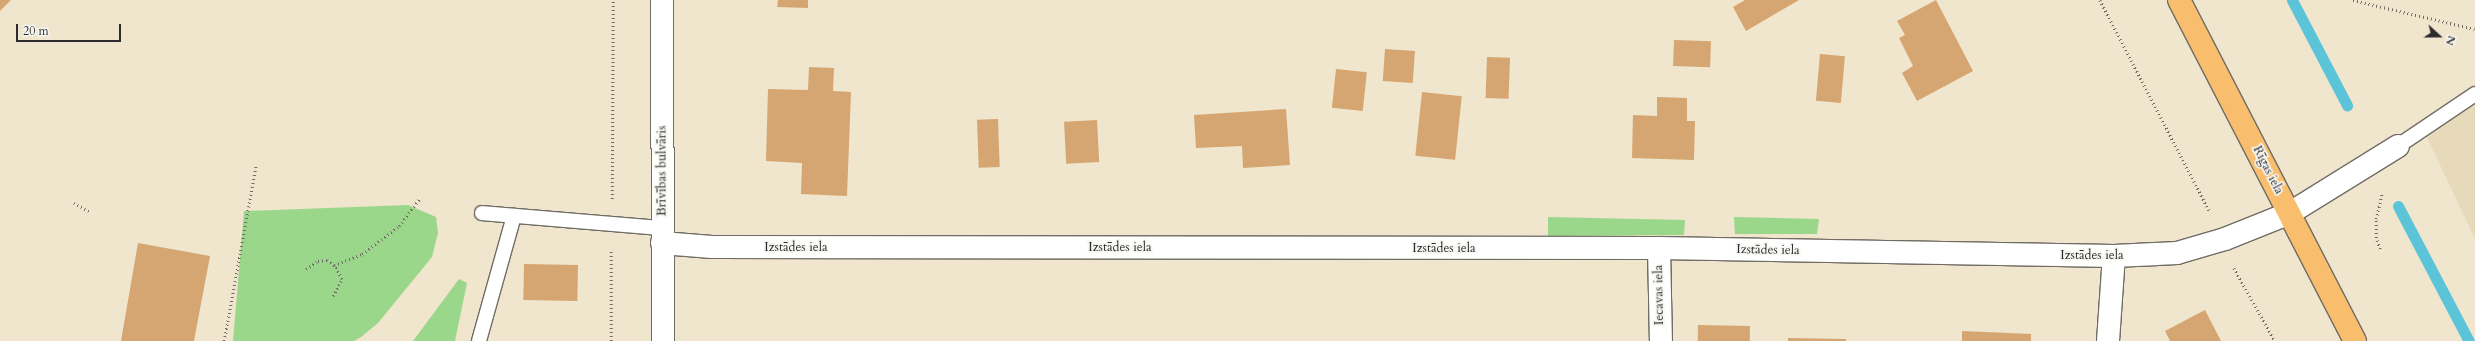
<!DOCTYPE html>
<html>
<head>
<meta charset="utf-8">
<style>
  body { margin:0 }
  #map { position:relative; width:2475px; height:341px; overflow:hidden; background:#f0e5cd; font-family:Cardo,serif }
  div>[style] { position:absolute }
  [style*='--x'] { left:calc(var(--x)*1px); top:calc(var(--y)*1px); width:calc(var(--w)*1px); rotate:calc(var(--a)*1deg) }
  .built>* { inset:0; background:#e7daba }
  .green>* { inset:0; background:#9bd78b }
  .stream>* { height:11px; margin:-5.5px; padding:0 5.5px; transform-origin:5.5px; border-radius:5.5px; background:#5cc4d9 }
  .building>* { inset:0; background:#d5a671; transform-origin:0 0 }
  .path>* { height:2.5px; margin-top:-1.25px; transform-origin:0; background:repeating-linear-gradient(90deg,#706c64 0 1px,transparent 0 4px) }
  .roads { filter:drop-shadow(1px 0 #706c64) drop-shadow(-1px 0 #706c64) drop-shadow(0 1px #706c64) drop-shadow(0 -1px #706c64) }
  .lane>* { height:14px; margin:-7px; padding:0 7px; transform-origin:7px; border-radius:7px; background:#fff }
  .street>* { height:22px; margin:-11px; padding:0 11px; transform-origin:11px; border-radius:11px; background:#fff }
  .primary>* { height:22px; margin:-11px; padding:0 11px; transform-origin:11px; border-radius:11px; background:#f9be6d }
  span { translate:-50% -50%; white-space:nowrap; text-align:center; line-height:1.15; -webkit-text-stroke:3.5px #f6f6f2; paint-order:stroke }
  .street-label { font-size:13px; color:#2b2b2b }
  .north { position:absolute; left:2419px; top:16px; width:40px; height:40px; -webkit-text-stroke:3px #f6f6f2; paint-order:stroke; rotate:111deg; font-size:11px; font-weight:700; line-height:16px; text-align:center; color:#2b2b2b }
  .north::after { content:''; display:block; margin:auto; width:14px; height:18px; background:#2b2b2b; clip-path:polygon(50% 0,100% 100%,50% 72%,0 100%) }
  .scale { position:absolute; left:16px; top:24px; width:105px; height:18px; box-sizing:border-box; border:2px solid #2b2b2b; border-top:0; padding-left:5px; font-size:12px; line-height:14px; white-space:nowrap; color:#2b2b2b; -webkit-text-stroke:3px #f6f6f2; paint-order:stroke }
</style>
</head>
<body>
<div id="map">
  <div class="built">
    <div style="clip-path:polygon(2475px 94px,2475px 239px,2423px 129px)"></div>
  </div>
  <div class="green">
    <div style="clip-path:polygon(408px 205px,436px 217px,438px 233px,432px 257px,378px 323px,361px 337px,354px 341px,233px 341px,244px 211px)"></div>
    <div style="clip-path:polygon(1548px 217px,1685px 220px,1684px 235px,1548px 236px)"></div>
    <div style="clip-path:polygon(1734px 217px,1819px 219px,1817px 234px,1735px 234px)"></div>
    <div style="clip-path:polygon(459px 279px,467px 283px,455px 341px,413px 341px)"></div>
  </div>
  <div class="stream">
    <div style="--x:2292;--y:0;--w:119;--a:62.4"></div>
    <div style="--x:2398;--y:206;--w:153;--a:62.3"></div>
  </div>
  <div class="building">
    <div style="clip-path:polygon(0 0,11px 0,0 11px)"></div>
    <div style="clip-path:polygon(778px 0,808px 0,808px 8px,777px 7px)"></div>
    <div style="clip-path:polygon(1745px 0,1799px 0,1746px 31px,1733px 7px)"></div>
    <div style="clip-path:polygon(1936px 0,1973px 71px,1917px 101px,1902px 73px,1913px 66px,1899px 38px,1905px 35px,1897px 21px)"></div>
    <div style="left:1674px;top:40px;width:37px;height:26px;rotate:2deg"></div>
    <div style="left:1385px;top:49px;width:30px;height:32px;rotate:4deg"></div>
    <div style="left:1820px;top:54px;width:25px;height:47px;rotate:5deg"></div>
    <div style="left:1487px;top:57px;width:23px;height:41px;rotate:2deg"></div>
    <div style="clip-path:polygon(809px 67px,834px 68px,833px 91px,851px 92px,847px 196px,801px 194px,802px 163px,766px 161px,768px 89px,808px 90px)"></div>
    <div style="left:1336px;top:69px;width:31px;height:39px;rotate:6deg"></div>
    <div style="left:1422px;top:92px;width:40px;height:64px;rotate:6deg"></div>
    <div style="clip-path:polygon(1657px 97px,1687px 98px,1687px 121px,1695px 121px,1694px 160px,1632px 158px,1633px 115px,1657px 116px)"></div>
    <div style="clip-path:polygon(1286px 109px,1290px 165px,1243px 168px,1242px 146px,1196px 148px,1194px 115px)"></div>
    <div style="left:998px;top:119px;width:48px;height:21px;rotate:88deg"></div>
    <div style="left:1097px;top:120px;width:42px;height:33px;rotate:87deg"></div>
    <div style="clip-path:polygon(138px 243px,210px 256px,194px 341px,121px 341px)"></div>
    <div style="left:524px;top:264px;width:54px;height:36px;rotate:1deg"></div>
    <div style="clip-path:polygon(2205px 310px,2221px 341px,2170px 341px,2165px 331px)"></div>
    <div style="left:1698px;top:325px;width:52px;height:16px;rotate:1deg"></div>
    <div style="clip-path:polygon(1962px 331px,2031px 334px,2031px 341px,1962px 341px)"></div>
    <div style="clip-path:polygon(1788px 338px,1846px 339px,1846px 341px,1788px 341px)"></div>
  </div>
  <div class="path">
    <div style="--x:2100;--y:0;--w:239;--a:62.6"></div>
    <div style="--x:2353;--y:0;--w:125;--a:13.4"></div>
    <div style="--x:612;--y:199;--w:199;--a:-89.7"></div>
    <div style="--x:74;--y:203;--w:17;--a:28"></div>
    <div style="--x:2380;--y:249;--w:12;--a:-110"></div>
    <div style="--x:2376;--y:238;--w:19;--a:-90"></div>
    <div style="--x:2376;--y:219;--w:28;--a:-77"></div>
    <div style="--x:2234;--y:268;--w:84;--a:60.7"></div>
    <div style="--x:306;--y:269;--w:14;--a:-34"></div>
    <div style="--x:318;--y:261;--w:9;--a:-6"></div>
    <div style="--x:327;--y:260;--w:9;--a:36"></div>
    <div style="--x:333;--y:296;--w:19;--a:-62"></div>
    <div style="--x:342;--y:279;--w:16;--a:-120"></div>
    <div style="--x:334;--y:265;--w:30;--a:-21"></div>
    <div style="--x:362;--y:254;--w:46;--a:-37.1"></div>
    <div style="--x:399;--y:226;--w:34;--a:-53"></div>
    <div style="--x:224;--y:341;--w:179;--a:-79.7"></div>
    <div style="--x:611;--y:341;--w:91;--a:-90"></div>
  </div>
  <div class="roads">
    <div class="lane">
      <div style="--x:2398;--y:146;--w:93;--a:-34"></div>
      <div style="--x:482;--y:213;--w:181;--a:4.8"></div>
      <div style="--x:479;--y:341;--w:130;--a:-74.4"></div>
    </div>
    <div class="street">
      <div style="--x:662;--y:0;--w:341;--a:89.8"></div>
      <div style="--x:662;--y:243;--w:50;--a:4.6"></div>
      <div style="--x:712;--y:247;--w:947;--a:0.06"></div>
      <div style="--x:1659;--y:248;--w:455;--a:1"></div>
      <div style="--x:2114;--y:256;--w:63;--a:-2.7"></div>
      <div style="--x:2177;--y:253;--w:50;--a:-16.3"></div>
      <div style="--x:2225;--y:239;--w:70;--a:-21.8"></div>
      <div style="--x:2290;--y:213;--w:127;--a:-31.8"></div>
      <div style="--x:1659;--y:248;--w:93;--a:88.8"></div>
      <div style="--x:2108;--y:341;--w:85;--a:-86"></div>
    </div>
    <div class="primary">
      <div style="--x:2179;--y:0;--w:384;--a:62.7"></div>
    </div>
  </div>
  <div class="street-label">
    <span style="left:2268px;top:170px;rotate:63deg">Rīgas iela</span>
    <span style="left:662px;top:171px;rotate:-90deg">Brīvības bulvāris</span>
    <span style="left:796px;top:247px">Izstādes iela</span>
    <span style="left:1120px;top:247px">Izstādes iela</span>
    <span style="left:1444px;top:248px">Izstādes iela</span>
    <span style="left:1768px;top:250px;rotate:1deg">Izstādes iela</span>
    <span style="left:2092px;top:255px">Izstādes iela</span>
    <span style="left:1659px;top:295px;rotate:-91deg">Iecavas iela</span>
  </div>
  <div class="north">N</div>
  <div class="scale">20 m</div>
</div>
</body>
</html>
